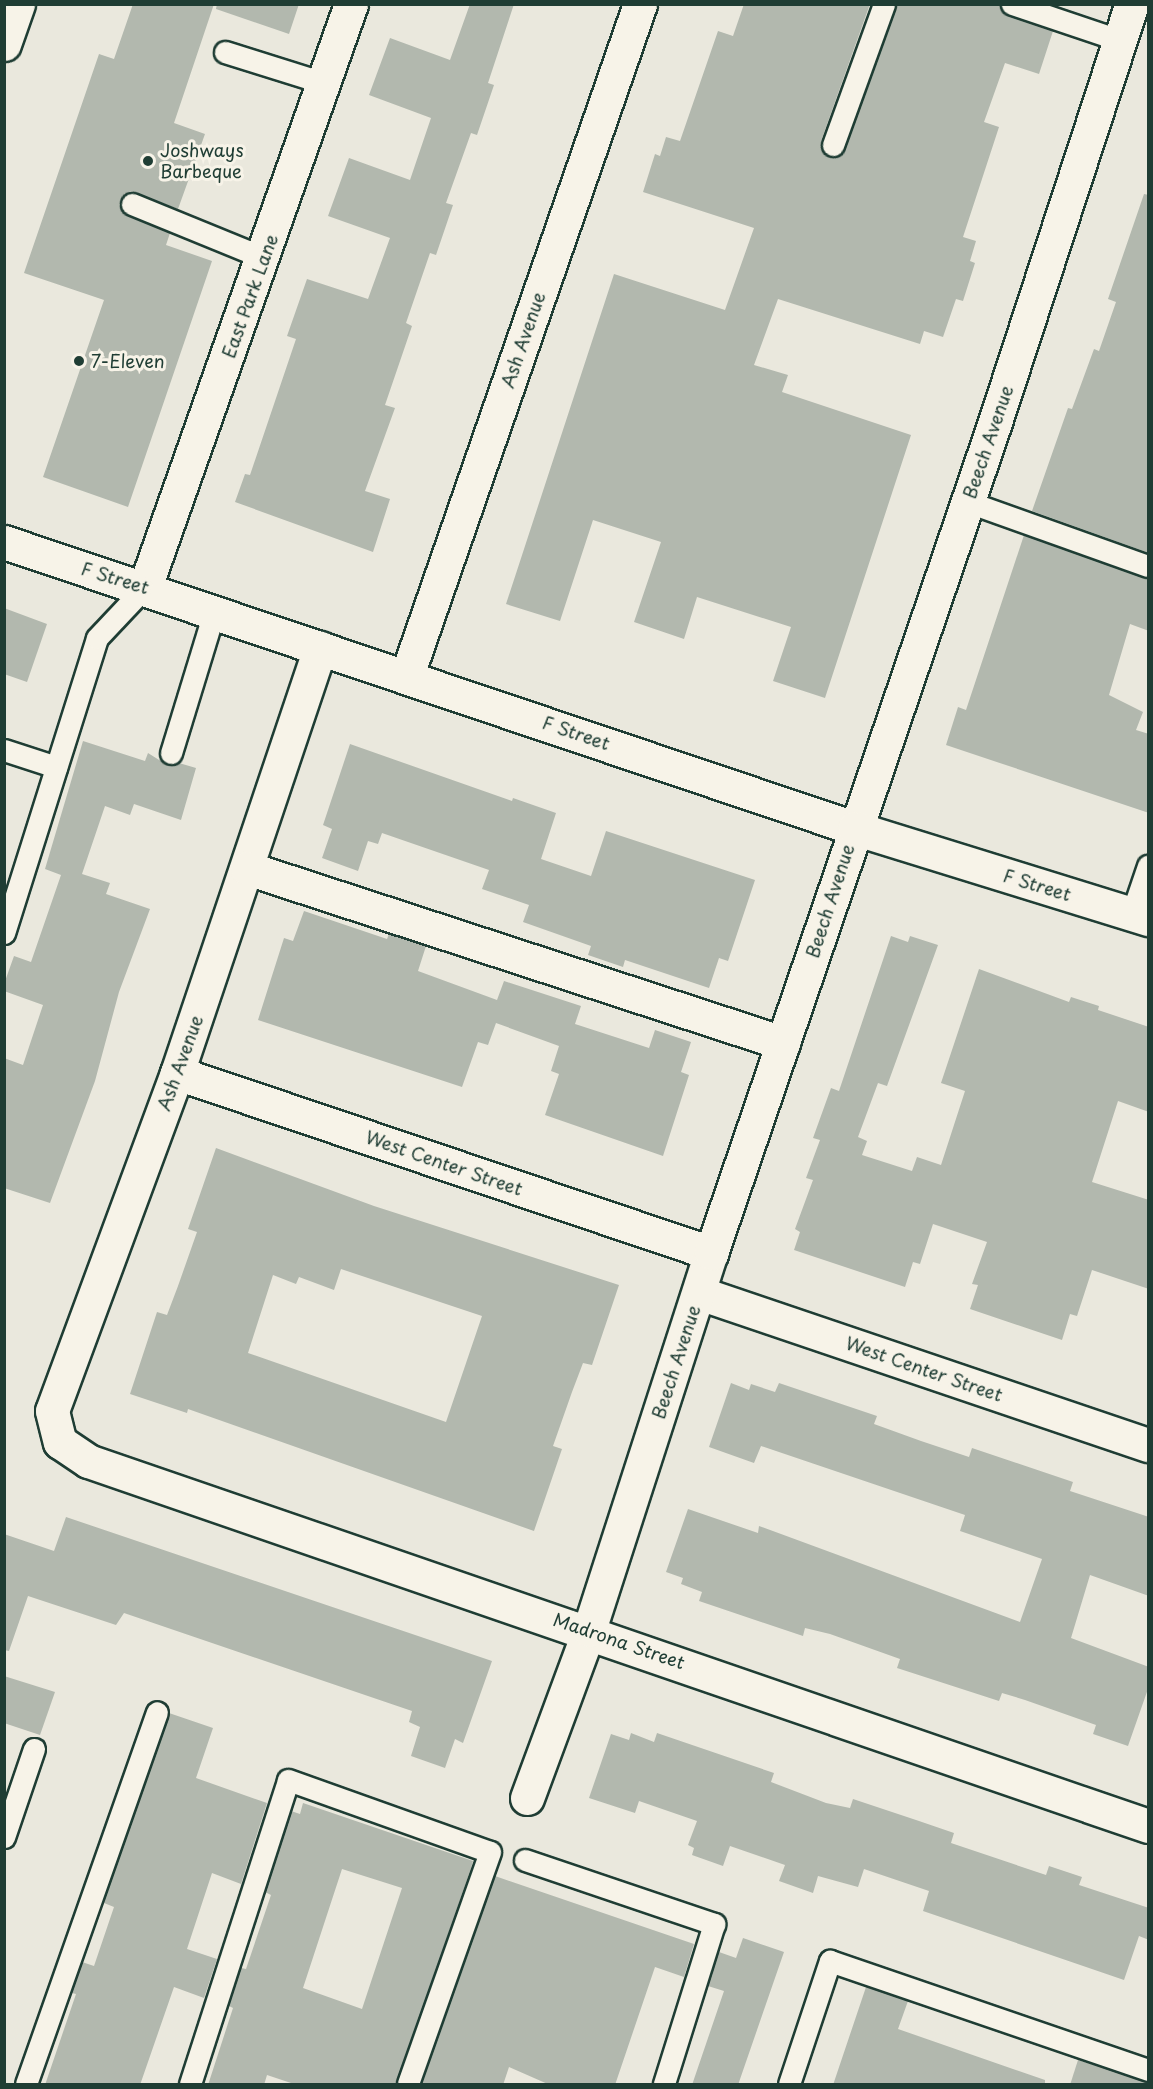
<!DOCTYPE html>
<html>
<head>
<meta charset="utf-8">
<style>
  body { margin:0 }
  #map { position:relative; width:1153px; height:2089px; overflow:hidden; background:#eae8dd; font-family:"Playpen Sans",sans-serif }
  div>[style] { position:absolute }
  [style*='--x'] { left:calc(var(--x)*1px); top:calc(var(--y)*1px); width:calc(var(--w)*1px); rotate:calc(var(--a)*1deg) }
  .building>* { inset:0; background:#b2b8ae }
  .roads { filter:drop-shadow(2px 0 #1f3d34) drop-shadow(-2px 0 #1f3d34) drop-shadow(0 2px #1f3d34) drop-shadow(0 -2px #1f3d34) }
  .lane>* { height:21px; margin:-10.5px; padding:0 10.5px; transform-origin:10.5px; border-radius:10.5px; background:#f7f3e8 }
  .street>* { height:33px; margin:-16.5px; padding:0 16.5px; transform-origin:16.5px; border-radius:16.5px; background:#f7f3e8 }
  .secondary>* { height:33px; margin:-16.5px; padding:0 16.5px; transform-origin:16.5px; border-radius:16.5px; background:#f7f3e8 }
  .primary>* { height:33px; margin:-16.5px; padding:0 16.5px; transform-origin:16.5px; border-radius:16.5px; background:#f7f3e8 }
  .dots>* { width:16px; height:16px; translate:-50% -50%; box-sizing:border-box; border:3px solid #f7f3e8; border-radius:50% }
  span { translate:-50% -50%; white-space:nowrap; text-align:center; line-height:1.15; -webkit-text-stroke:6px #f7f3e8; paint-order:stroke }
  .poi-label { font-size:18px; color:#1f3d34 }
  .left { translate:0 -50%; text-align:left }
  .street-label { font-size:18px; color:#1f3d34 }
  .frame { position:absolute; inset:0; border:6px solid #1f3d34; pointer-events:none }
</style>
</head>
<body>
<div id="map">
  <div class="building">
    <div style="clip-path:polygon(133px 4px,214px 4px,174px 123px,205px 134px,178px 209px,131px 191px,124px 194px,119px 205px,127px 216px,170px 233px,166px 245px,212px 261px,128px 507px,43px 477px,104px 300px,24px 273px,99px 54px,114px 59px)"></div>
    <div style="clip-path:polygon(217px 4px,299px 4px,289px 34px,216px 9px)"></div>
    <div style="clip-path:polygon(470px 4px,514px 4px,488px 83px,494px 85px,477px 135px,471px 133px,446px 203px,453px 205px,436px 255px,430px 253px,406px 323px,412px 326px,385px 405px,395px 408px,365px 491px,390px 499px,373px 552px,235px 502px,245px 474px,250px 475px,296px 339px,287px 336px,307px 279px,368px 299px,390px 238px,328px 216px,349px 158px,410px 180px,431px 118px,369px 95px,390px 38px,450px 60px)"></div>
    <div style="clip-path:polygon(744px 4px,870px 4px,821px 141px,823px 153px,829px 157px,841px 155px,845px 149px,896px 4px,1000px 4px,1007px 16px,1053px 31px,1039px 74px,1005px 63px,984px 122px,999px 127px,963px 237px,976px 241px,970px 261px,975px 263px,963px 301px,956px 299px,943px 337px,924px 331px,920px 344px,778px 299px,754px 365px,788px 375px,782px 392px,911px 435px,825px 698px,773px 681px,791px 627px,697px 597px,684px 639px,634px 622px,661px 542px,593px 520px,560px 621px,506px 604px,614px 274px,725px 310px,754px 228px,643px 192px,655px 154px,660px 156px,666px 137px,680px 141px,718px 31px,733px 36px)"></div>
    <div style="clip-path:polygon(1144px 194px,1149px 195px,1149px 553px,1032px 511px,1068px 408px,1072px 409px,1094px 349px,1099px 351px,1116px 302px,1108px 299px)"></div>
    <div style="clip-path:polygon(1024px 535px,1149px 578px,1149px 631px,1130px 624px,1109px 695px,1143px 712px,1136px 730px,1149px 734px,1149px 813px,946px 745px,958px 707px,966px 710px)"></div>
    <div style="clip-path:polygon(4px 608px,47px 624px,27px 682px,4px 674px)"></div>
    <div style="clip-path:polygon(83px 741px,145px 761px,148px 753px,167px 765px,179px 763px,196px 768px,181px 820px,134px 804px,130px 815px,105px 806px,82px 874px,110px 883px,106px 894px,150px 909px,119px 992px,95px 1081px,50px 1203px,4px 1188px,4px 1058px,23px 1065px,43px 1005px,4px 991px,4px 984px,14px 956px,31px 962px,61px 875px,45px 869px)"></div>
    <div style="clip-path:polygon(350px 744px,512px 801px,513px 798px,556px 813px,541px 859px,591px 876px,606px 831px,755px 880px,728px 961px,719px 958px,709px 988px,625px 960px,623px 967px,588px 955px,591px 946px,523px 922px,529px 905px,482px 889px,489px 870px,382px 833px,378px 844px,368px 841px,358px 871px,322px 858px,332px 829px,323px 825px)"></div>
    <div style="clip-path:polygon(304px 911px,387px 939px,389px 934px,426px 946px,418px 971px,497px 1000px,504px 981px,581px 1006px,575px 1024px,649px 1048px,655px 1030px,691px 1042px,681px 1072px,689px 1075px,663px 1156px,545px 1115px,559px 1074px,551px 1071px,559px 1046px,496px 1023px,488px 1045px,478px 1042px,462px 1087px,258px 1020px,284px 938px,293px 941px)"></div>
    <div style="clip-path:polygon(891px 936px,908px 942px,910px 936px,938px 945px,887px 1086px,878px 1083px,858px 1137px,867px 1141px,862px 1155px,912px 1171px,917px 1157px,941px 1165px,965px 1091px,941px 1083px,979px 969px,1069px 1002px,1071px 997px,1099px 1006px,1098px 1010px,1149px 1027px,1149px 1112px,1118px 1101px,1092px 1182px,1149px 1200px,1149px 1289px,1092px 1270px,1077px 1316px,1070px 1314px,1062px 1340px,970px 1309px,978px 1285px,972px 1284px,987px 1242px,933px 1224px,920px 1264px,913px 1262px,905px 1287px,794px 1250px,800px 1232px,795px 1229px,813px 1180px,806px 1178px,820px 1140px,813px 1138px,831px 1088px,839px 1091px)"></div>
    <div style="clip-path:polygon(evenodd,216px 1148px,374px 1206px,619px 1285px,592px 1365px,583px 1363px,572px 1392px,553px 1446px,562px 1449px,534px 1531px,188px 1409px,187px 1413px,130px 1394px,157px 1312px,167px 1315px,178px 1286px,197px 1232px,188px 1229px,216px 1148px,341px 1269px,482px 1316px,446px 1422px,248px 1353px,273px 1275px,296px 1284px,299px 1277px,334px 1290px,341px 1269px)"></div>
    <div style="clip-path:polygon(731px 1383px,749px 1390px,751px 1384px,775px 1392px,779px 1383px,877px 1416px,874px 1424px,921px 1441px,969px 1457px,972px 1448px,1073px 1482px,1070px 1491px,1149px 1517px,1149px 1596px,1090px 1575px,1071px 1638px,1149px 1667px,1149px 1686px,1128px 1746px,1093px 1734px,1096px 1725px,1025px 1700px,1002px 1693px,999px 1701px,897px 1668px,900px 1659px,830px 1634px,805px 1628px,803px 1636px,699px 1601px,702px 1592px,681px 1584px,683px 1578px,666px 1572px,688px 1509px,758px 1533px,759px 1526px,1020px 1622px,1042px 1559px,960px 1531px,965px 1515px,761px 1446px,754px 1463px,709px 1447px)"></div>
    <div style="clip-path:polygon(66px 1517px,492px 1661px,463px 1743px,455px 1739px,445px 1768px,411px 1756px,420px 1727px,409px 1722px,412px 1711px,124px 1613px,116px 1625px,28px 1596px,9px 1651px,4px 1650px,4px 1534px,54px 1551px)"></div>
    <div style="clip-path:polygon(4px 1676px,55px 1692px,40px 1735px,4px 1723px)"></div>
    <div style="clip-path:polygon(169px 1713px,213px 1728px,196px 1778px,267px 1803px,241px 1884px,212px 1873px,187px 1949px,217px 1959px,204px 1998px,174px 1987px,140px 2085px,45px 2085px,76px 1994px,72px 1993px,82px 1962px,94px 1966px,114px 1907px,104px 1903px,105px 1898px)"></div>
    <div style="clip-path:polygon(631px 1733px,654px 1742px,657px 1733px,774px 1773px,771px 1782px,826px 1803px,850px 1808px,853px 1799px,919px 1821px,954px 1833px,951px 1843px,1046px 1875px,1049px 1866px,1082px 1877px,1079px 1885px,1149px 1908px,1149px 1940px,1139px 1936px,1124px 1980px,923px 1911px,929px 1891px,864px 1869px,858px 1887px,818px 1876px,813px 1893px,779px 1881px,785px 1865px,730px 1846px,723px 1866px,692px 1855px,694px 1848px,688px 1845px,697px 1821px,639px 1801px,635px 1813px,589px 1798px,611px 1734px,629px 1740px)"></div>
    <div style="clip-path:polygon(evenodd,303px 1803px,473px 1861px,471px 1868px,396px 2085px,297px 2085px,267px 2075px,264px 2085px,208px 2085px,233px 2008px,229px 2006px,241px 1968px,246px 1969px,271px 1895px,265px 1892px,291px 1811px,300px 1814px,303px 1803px,342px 1869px,402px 1888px,362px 2009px,303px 1988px,342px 1869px)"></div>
    <div style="clip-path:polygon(495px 1876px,694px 1944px,684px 1977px,655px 1967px,615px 2085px,550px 2085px,509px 2067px,503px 2085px,421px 2085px)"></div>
    <div style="clip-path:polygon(743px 1938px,784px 1952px,738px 2085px,692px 2085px,724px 1991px,708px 1986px,719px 1952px,736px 1958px)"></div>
    <div style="clip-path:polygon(866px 1987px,908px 2001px,898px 2029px,1045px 2080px,1045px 2085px,833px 2085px)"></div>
    <div style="clip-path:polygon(1078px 2060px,1149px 2082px,1149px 2085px,1070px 2085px)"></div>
  </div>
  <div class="roads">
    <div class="lane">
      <div style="--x:1012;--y:4;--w:113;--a:18.6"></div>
      <div style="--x:225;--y:52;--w:104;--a:17.4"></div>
      <div style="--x:833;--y:145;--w:150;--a:-70.1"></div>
      <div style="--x:132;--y:204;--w:143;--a:22.2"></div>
      <div style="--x:968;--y:502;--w:191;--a:19.6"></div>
      <div style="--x:4;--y:750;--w:55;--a:18.1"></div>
      <div style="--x:171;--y:753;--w:147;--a:-73"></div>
      <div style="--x:1132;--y:913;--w:50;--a:-71.2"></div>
      <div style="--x:4;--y:933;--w:309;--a:-72.5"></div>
      <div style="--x:97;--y:638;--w:70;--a:-46.7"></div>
      <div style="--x:4;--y:1837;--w:93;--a:-71.2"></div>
      <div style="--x:525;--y:1860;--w:200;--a:18.7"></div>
      <div style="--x:714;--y:1924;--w:168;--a:107.4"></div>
      <div style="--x:26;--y:2084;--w:394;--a:-70.6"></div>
      <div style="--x:190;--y:2084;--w:319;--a:-72.1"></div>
      <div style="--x:288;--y:1780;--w:214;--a:19.6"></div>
      <div style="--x:490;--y:1852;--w:246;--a:109.5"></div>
      <div style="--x:789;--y:2084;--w:130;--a:-71.6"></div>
      <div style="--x:830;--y:1961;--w:336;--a:18.9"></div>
    </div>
    <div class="street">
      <div style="--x:145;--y:587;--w:618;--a:-70.54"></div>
      <div style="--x:320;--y:648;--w:448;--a:108.6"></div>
      <div style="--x:177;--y:1073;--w:360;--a:110.3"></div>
      <div style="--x:52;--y:1411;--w:32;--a:76"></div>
      <div style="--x:60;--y:1442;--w:34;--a:34"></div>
      <div style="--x:88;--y:1461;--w:1121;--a:19"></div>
      <div style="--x:407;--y:675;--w:710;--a:-70.85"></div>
      <div style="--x:247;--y:868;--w:564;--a:18.08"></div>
      <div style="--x:177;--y:1073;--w:564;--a:18.63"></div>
      <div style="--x:699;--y:1293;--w:474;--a:18.7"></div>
      <div style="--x:527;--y:1798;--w:179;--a:-69.7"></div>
      <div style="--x:589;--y:1630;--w:396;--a:-72.1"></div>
      <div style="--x:711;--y:1253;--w:878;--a:-71.13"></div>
      <div style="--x:995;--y:422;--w:440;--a:-71.9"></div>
    </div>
    <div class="secondary">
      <div style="--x:4;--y:542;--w:897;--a:18.6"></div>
      <div style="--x:854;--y:828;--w:308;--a:17.2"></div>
    </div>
    <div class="primary">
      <div style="--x:4;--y:44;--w:42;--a:-70.7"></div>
    </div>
  </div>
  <div class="dots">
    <div style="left:148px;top:161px;background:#1f3d34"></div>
    <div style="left:79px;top:361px;background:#1f3d34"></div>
  </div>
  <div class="poi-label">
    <span class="left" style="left:160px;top:161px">Joshways<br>Barbeque</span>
    <span class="left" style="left:91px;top:361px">7-Eleven</span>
  </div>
  <div class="street-label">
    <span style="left:250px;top:296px;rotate:-70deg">East Park Lane</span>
    <span style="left:523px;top:340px;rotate:-71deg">Ash Avenue</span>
    <span style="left:988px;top:442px;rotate:-71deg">Beech Avenue</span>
    <span style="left:115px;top:578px;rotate:17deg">F Street</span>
    <span style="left:576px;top:733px;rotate:19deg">F Street</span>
    <span style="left:1037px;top:885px;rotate:17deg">F Street</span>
    <span style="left:830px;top:901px;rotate:-72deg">Beech Avenue</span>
    <span style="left:180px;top:1063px;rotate:-70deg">Ash Avenue</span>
    <span style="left:444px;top:1163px;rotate:19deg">West Center Street</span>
    <span style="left:676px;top:1362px;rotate:-72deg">Beech Avenue</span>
    <span style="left:924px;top:1369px;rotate:19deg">West Center Street</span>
    <span style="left:619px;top:1641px;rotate:19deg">Madrona Street</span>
  </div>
  <div class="frame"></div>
</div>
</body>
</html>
